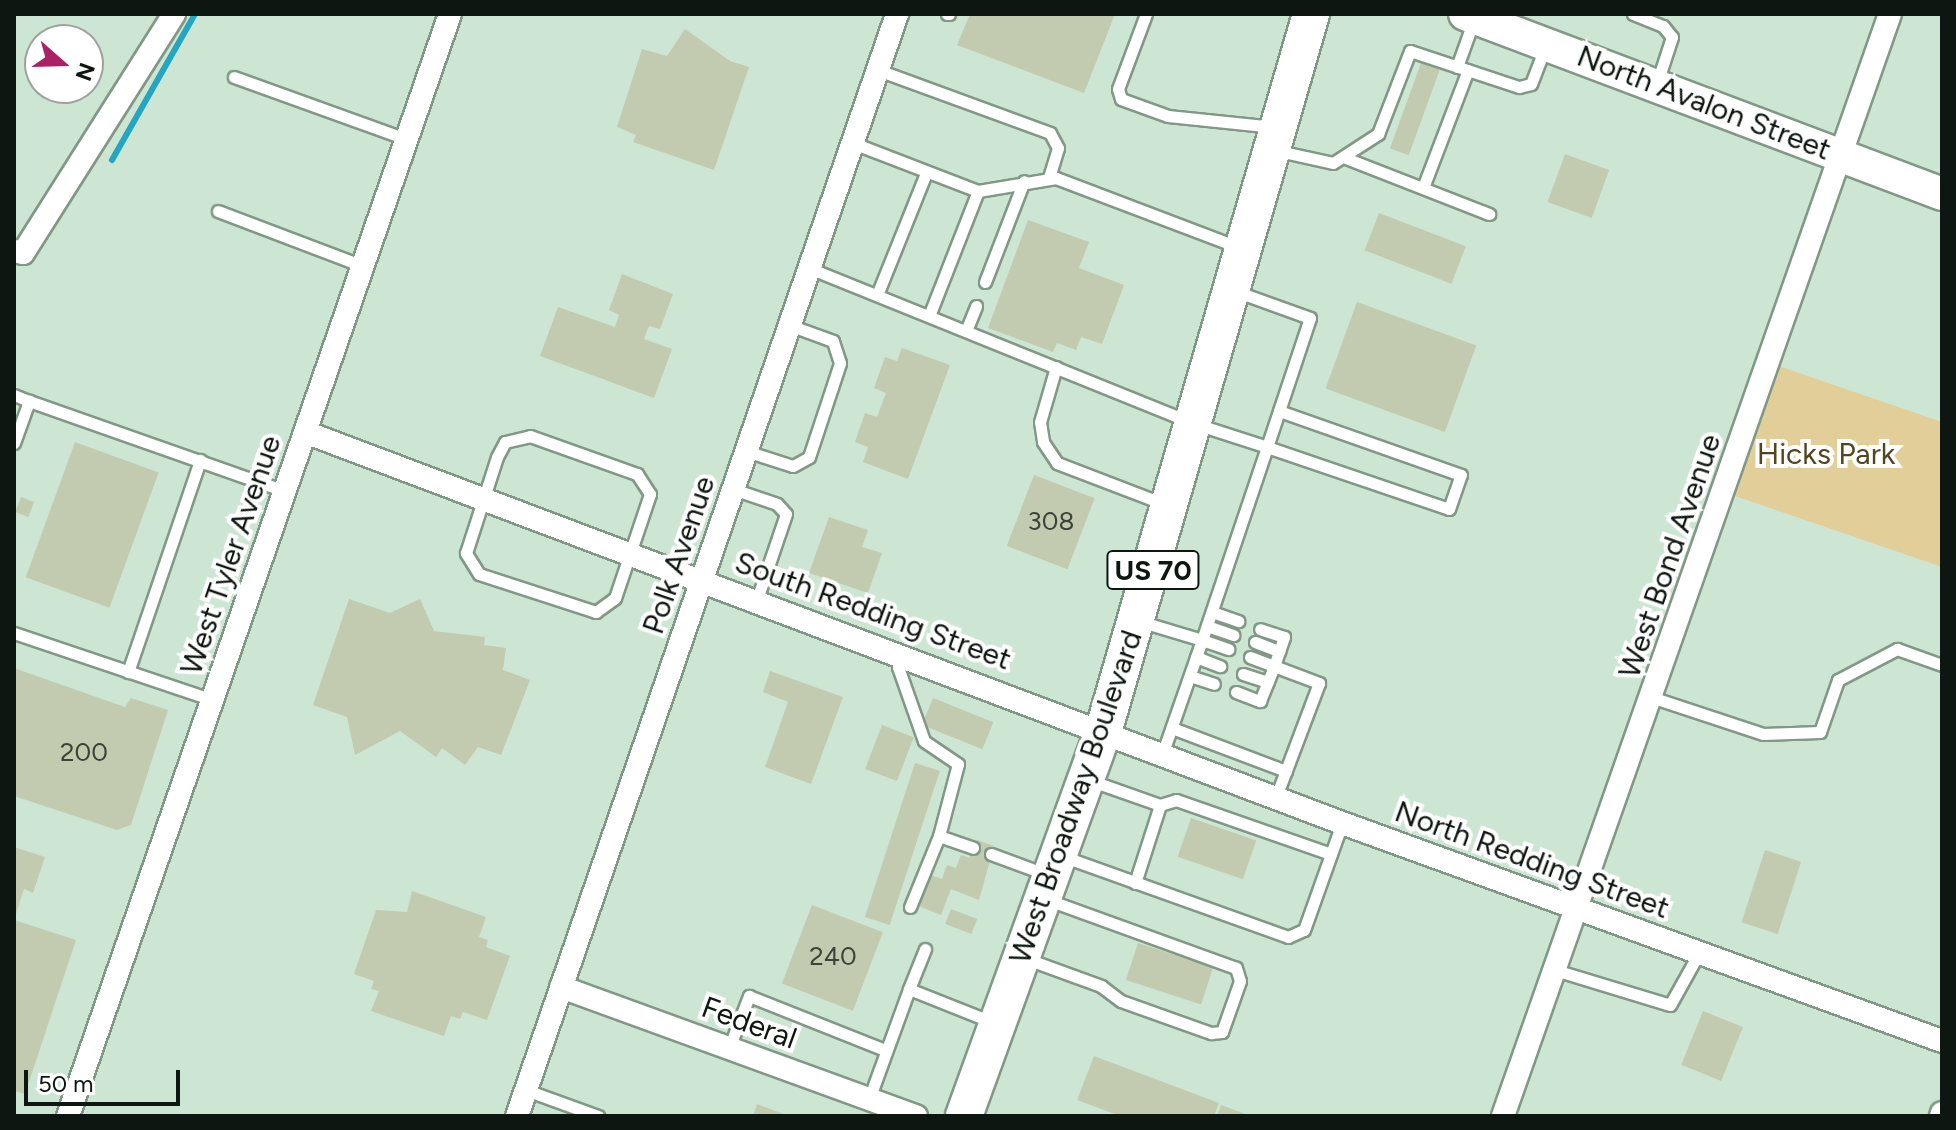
<!DOCTYPE html>
<html>
<head>
<meta charset="utf-8">
<style>
  body { margin:0 }
  #map { position:relative; width:1956px; height:1130px; overflow:hidden; background:#cde6d3; font-family:Figtree,sans-serif }
  div>[style] { position:absolute }
  [style*='--x'] { left:calc(var(--x)*1px); top:calc(var(--y)*1px); width:calc(var(--w)*1px); rotate:calc(var(--a)*1deg) }
  .green>* { inset:0; background:#e2ce99 }
  .stream>* { height:6px; margin:-3px; padding:0 3px; transform-origin:3px; border-radius:3px; background:#25a6c0 }
  .building>* { inset:0; background:#c2caaf; transform-origin:0 0 }
  .roads { filter:drop-shadow(2px 0 #819886) drop-shadow(-2px 0 #819886) drop-shadow(0 2px #819886) drop-shadow(0 -2px #819886) }
  .lane>* { height:11px; margin:-5.5px; padding:0 5.5px; transform-origin:5.5px; border-radius:5.5px; background:#fff }
  .street>* { height:22px; margin:-11px; padding:0 11px; transform-origin:11px; border-radius:11px; background:#fff }
  .secondary>* { height:32px; margin:-16px; padding:0 16px; transform-origin:16px; border-radius:16px; background:#fff }
  .primary>* { height:36px; margin:-18px; padding:0 18px; transform-origin:18px; border-radius:18px; background:#fff }
  span { translate:-50% -50%; white-space:nowrap; text-align:center; line-height:1.15; -webkit-text-stroke:8px #fff; paint-order:stroke }
  .number-label { font-size:26px; color:#3a4338 }
  .number-label span { -webkit-text-stroke-width:0 }
  .shield-label span { padding:2px 6px; background:#fff; border:2px solid; border-radius:6px; -webkit-text-stroke-width:0 }
  .shield-label { font-size:28px; color:#0d1610; font-weight:700 }
  .street-label { font-size:30px; color:#0d1610 }
  .park-label { font-size:30px; color:#524520 }
  .frame { position:absolute; inset:0; border:16px solid #0d1610; pointer-events:none }
  .north { position:absolute; left:24px; top:24px; width:80px; height:80px; box-sizing:border-box; background:#fff; border:2px solid #9ea29f; border-radius:50%; rotate:110deg; font-size:22px; font-weight:700; line-height:32px; text-align:center; color:#0d1610 }
  .north::after { content:''; display:block; margin:auto; width:28px; height:36px; background:#aa2165; clip-path:polygon(50% 0,100% 100%,50% 72%,0 100%) }
  .scale { position:absolute; left:24px; top:1070px; width:156px; height:36px; box-sizing:border-box; border:4px solid #0d1610; border-top:0; padding-left:10px; font-size:24px; line-height:28px; white-space:nowrap; color:#0d1610; -webkit-text-stroke:6px #fff; paint-order:stroke }
</style>
</head>
<body>
<div id="map">
  <div class="green">
    <div style="clip-path:polygon(1776px 365px,1942px 422px,1942px 567px,1732px 495px)"></div>
  </div>
  <div class="stream">
    <div style="--x:112;--y:160;--w:168;--a:-60.4"></div>
  </div>
  <div class="building">
    <div style="clip-path:polygon(970px 14px,1115px 14px,1084px 93px,957px 45px)"></div>
    <div style="clip-path:polygon(685px 29px,730px 61px,749px 67px,714px 170px,633px 142px,636px 135px,617px 127px,642px 49px,667px 56px)"></div>
    <div style="left:1421px;top:63px;width:20px;height:91px;rotate:20deg"></div>
    <div style="left:1565px;top:154px;width:47px;height:51px;rotate:20deg"></div>
    <div style="left:1379px;top:213px;width:93px;height:40px;rotate:21deg"></div>
    <div style="clip-path:polygon(1028px 220px,1089px 242px,1079px 268px,1124px 285px,1102px 344px,1081px 337px,1076px 350px,1057px 343px,1053px 352px,988px 328px)"></div>
    <div style="clip-path:polygon(622px 274px,673px 294px,660px 329px,649px 326px,644px 339px,672px 349px,654px 398px,540px 356px,558px 307px,615px 327px,619px 315px,609px 310px)"></div>
    <div style="left:1357px;top:302px;width:127px;height:92px;rotate:20deg"></div>
    <div style="clip-path:polygon(902px 348px,950px 365px,908px 479px,863px 462px,868px 447px,855px 442px,865px 413px,877px 417px,886px 393px,874px 388px,885px 357px,897px 361px)"></div>
    <div style="left:75px;top:442px;width:89px;height:144px;rotate:20deg"></div>
    <div style="left:1034px;top:475px;width:65px;height:76px;rotate:21deg"></div>
    <div style="left:21px;top:497px;width:14px;height:16px;rotate:21deg"></div>
    <div style="clip-path:polygon(829px 517px,868px 530px,862px 547px,882px 553px,868px 593px,809px 573px)"></div>
    <div style="clip-path:polygon(349px 599px,390px 613px,420px 599px,434px 631px,485px 637px,484px 645px,506px 648px,503px 670px,530px 680px,501px 755px,478px 747px,465px 765px,442px 748px,436px 757px,400px 731px,355px 755px,347px 717px,313px 705px)"></div>
    <div style="clip-path:polygon(14px 668px,125px 707px,131px 698px,168px 710px,131px 825px,117px 830px,14px 796px)"></div>
    <div style="clip-path:polygon(770px 671px,843px 697px,811px 784px,765px 767px,788px 702px,763px 692px)"></div>
    <div style="left:933px;top:698px;width:65px;height:29px;rotate:22deg"></div>
    <div style="left:882px;top:725px;width:34px;height:47px;rotate:21deg"></div>
    <div style="left:915px;top:763px;width:26px;height:162px;rotate:18deg"></div>
    <div style="left:1191px;top:818px;width:69px;height:41px;rotate:19deg"></div>
    <div style="clip-path:polygon(977px 840px,994px 846px,979px 900px,951px 889px,941px 915px,916px 905px,928px 874px,942px 879px,947px 865px,956px 868px,961px 855px,969px 858px)"></div>
    <div style="clip-path:polygon(14px 847px,45px 857px,33px 893px,24px 889px,15px 917px)"></div>
    <div style="left:1765px;top:850px;width:38px;height:76px;rotate:18deg"></div>
    <div style="clip-path:polygon(412px 891px,486px 917px,479px 937px,488px 940px,486px 947px,510px 956px,487px 1020px,463px 1012px,460px 1019px,451px 1016px,444px 1036px,371px 1011px,379px 991px,371px 989px,374px 981px,354px 974px,376px 910px,407px 912px)"></div>
    <div style="left:812px;top:905px;width:76px;height:84px;rotate:21deg"></div>
    <div style="left:951px;top:909px;width:28px;height:16px;rotate:21deg"></div>
    <div style="clip-path:polygon(14px 920px,76px 940px,25px 1094px,14px 1091px)"></div>
    <div style="left:1138px;top:943px;width:79px;height:39px;rotate:18deg"></div>
    <div style="left:1703px;top:1011px;width:43px;height:58px;rotate:22deg"></div>
    <div style="clip-path:polygon(1094px 1056px,1219px 1103px,1214px 1116px,1120px 1116px,1077px 1100px)"></div>
    <div style="clip-path:polygon(757px 1104px,789px 1116px,753px 1116px)"></div>
    <div style="clip-path:polygon(1221px 1105px,1251px 1116px,1217px 1116px)"></div>
  </div>
  <div class="roads">
    <div class="lane">
      <div style="--x:947;--y:14;--w:2;--a:0"></div>
      <div style="--x:1146;--y:14;--w:80;--a:110.5"></div>
      <div style="--x:1118;--y:89;--w:10;--a:73"></div>
      <div style="--x:1121;--y:99;--w:50;--a:19.9"></div>
      <div style="--x:1168;--y:116;--w:107;--a:5.9"></div>
      <div style="--x:1633;--y:14;--w:32;--a:22"></div>
      <div style="--x:1663;--y:26;--w:14;--a:51"></div>
      <div style="--x:1672;--y:37;--w:48;--a:108.1"></div>
      <div style="--x:1457;--y:67;--w:48;--a:-70.4"></div>
      <div style="--x:878;--y:70;--w:183;--a:20.1"></div>
      <div style="--x:1050;--y:133;--w:17;--a:62"></div>
      <div style="--x:1058;--y:148;--w:30;--a:107"></div>
      <div style="--x:234;--y:77;--w:183;--a:19.8"></div>
      <div style="--x:853;--y:143;--w:134;--a:21"></div>
      <div style="--x:978;--y:191;--w:79;--a:-9.5"></div>
      <div style="--x:1056;--y:178;--w:197;--a:20.8"></div>
      <div style="--x:1274;--y:150;--w:60;--a:12.4"></div>
      <div style="--x:1333;--y:163;--w:54;--a:-32.8"></div>
      <div style="--x:1378;--y:134;--w:89;--a:-68.9"></div>
      <div style="--x:1410;--y:51;--w:115;--a:18.3"></div>
      <div style="--x:1519;--y:87;--w:12;--a:-14"></div>
      <div style="--x:1531;--y:84;--w:40;--a:-69"></div>
      <div style="--x:1343;--y:157;--w:157;--a:21.3"></div>
      <div style="--x:1424;--y:185;--w:123;--a:-69.1"></div>
      <div style="--x:218;--y:211;--w:155;--a:20.8"></div>
      <div style="--x:809;--y:268;--w:417;--a:22"></div>
      <div style="--x:1196;--y:424;--w:75;--a:17.9"></div>
      <div style="--x:1267;--y:447;--w:136;--a:-71.6"></div>
      <div style="--x:1310;--y:318;--w:80;--a:-160.2"></div>
      <div style="--x:985;--y:282;--w:108;--a:-68.9"></div>
      <div style="--x:877;--y:295;--w:131;--a:-68.1"></div>
      <div style="--x:929;--y:316;--w:134;--a:-68.6"></div>
      <div style="--x:966;--y:331;--w:27;--a:-68"></div>
      <div style="--x:1056;--y:367;--w:57;--a:106.2"></div>
      <div style="--x:1040;--y:422;--w:20;--a:81"></div>
      <div style="--x:1043;--y:442;--w:25;--a:56"></div>
      <div style="--x:1057;--y:463;--w:115;--a:21"></div>
      <div style="--x:14;--y:395;--w:16;--a:22"></div>
      <div style="--x:530;--y:436;--w:114;--a:19.6"></div>
      <div style="--x:637;--y:474;--w:24;--a:57"></div>
      <div style="--x:650;--y:494;--w:110;--a:108.6"></div>
      <div style="--x:615;--y:598;--w:24;--a:144"></div>
      <div style="--x:596;--y:612;--w:123;--a:-162"></div>
      <div style="--x:479;--y:574;--w:25;--a:-122"></div>
      <div style="--x:466;--y:553;--w:101;--a:-72.1"></div>
      <div style="--x:497;--y:457;--w:17;--a:-62"></div>
      <div style="--x:505;--y:442;--w:26;--a:-13"></div>
      <div style="--x:14;--y:443;--w:45;--a:-70.3"></div>
      <div style="--x:29;--y:401;--w:271;--a:19.4"></div>
      <div style="--x:746;--y:451;--w:49;--a:17.7"></div>
      <div style="--x:793;--y:466;--w:18;--a:-29"></div>
      <div style="--x:809;--y:457;--w:99;--a:-71.7"></div>
      <div style="--x:840;--y:363;--w:23;--a:-108"></div>
      <div style="--x:833;--y:341;--w:47;--a:-160"></div>
      <div style="--x:733;--y:489;--w:46;--a:18.8"></div>
      <div style="--x:777;--y:504;--w:13;--a:48"></div>
      <div style="--x:786;--y:514;--w:90;--a:108.8"></div>
      <div style="--x:1212;--y:612;--w:28;--a:19"></div>
      <div style="--x:1139;--y:621;--w:66;--a:16.8"></div>
      <div style="--x:1202;--y:640;--w:204;--a:-71.4"></div>
      <div style="--x:1267;--y:447;--w:192;--a:18.8"></div>
      <div style="--x:1449;--y:509;--w:36;--a:-71"></div>
      <div style="--x:1461;--y:475;--w:193;--a:-160.6"></div>
      <div style="--x:1207;--y:626;--w:28;--a:19"></div>
      <div style="--x:14;--y:633;--w:210;--a:18.6"></div>
      <div style="--x:1255;--y:642;--w:26;--a:21"></div>
      <div style="--x:903;--y:655;--w:13;--a:113"></div>
      <div style="--x:898;--y:667;--w:78;--a:70.6"></div>
      <div style="--x:924;--y:741;--w:41;--a:34.1"></div>
      <div style="--x:958;--y:764;--w:74;--a:104.8"></div>
      <div style="--x:939;--y:836;--w:36;--a:19"></div>
      <div style="--x:1196;--y:657;--w:26;--a:21"></div>
      <div style="--x:1250;--y:657;--w:74;--a:20.6"></div>
      <div style="--x:1319;--y:683;--w:122;--a:110.7"></div>
      <div style="--x:128;--y:672;--w:224;--a:-71.2"></div>
      <div style="--x:1243;--y:674;--w:26;--a:18"></div>
      <div style="--x:1190;--y:676;--w:25;--a:18"></div>
      <div style="--x:1236;--y:692;--w:26;--a:21"></div>
      <div style="--x:1260;--y:701;--w:38;--a:-68"></div>
      <div style="--x:1274;--y:666;--w:31;--a:-71"></div>
      <div style="--x:1284;--y:637;--w:25;--a:-162"></div>
      <div style="--x:1651;--y:697;--w:118;--a:18.3"></div>
      <div style="--x:1763;--y:734;--w:57;--a:-2"></div>
      <div style="--x:1820;--y:732;--w:55;--a:-70.9"></div>
      <div style="--x:1838;--y:680;--w:67;--a:-27.7"></div>
      <div style="--x:1897;--y:649;--w:48;--a:19.6"></div>
      <div style="--x:1172;--y:728;--w:122;--a:20.7"></div>
      <div style="--x:1163;--y:752;--w:119;--a:-70.8"></div>
      <div style="--x:1202;--y:640;--w:28;--a:19"></div>
      <div style="--x:1089;--y:780;--w:75;--a:19.4"></div>
      <div style="--x:1160;--y:805;--w:17;--a:-17"></div>
      <div style="--x:1176;--y:800;--w:164;--a:19.2"></div>
      <div style="--x:991;--y:854;--w:61;--a:20.2"></div>
      <div style="--x:1062;--y:856;--w:240;--a:19.7"></div>
      <div style="--x:1288;--y:937;--w:17;--a:-24"></div>
      <div style="--x:1304;--y:930;--w:114;--a:-70.4"></div>
      <div style="--x:1135;--y:883;--w:82;--a:-72.2"></div>
      <div style="--x:910;--y:907;--w:77;--a:-67.8"></div>
      <div style="--x:1027;--y:959;--w:79;--a:20"></div>
      <div style="--x:1101;--y:986;--w:25;--a:37"></div>
      <div style="--x:1121;--y:1001;--w:96;--a:19.6"></div>
      <div style="--x:1211;--y:1033;--w:11;--a:-5"></div>
      <div style="--x:1222;--y:1032;--w:54;--a:-70.6"></div>
      <div style="--x:1240;--y:981;--w:14;--a:-107"></div>
      <div style="--x:1236;--y:968;--w:200;--a:-160.1"></div>
      <div style="--x:1555;--y:970;--w:120;--a:16.9"></div>
      <div style="--x:1670;--y:1005;--w:60;--a:-60.9"></div>
      <div style="--x:909;--y:989;--w:43;--a:-68.2"></div>
      <div style="--x:729;--y:1048;--w:56;--a:-69"></div>
      <div style="--x:749;--y:996;--w:146;--a:21.7"></div>
      <div style="--x:526;--y:1090;--w:77;--a:19.9"></div>
      <div style="--x:869;--y:1099;--w:117;--a:-70"></div>
      <div style="--x:909;--y:989;--w:89;--a:21.7"></div>
    </div>
    <div class="street">
      <div style="--x:14;--y:251;--w:9;--a:13"></div>
      <div style="--x:23;--y:253;--w:283;--a:-57.7"></div>
      <div style="--x:305;--y:432;--w:1108;--a:20.66"></div>
      <div style="--x:1342;--y:823;--w:638;--a:19.97"></div>
      <div style="--x:561;--y:987;--w:378;--a:20"></div>
      <div style="--x:68;--y:1116;--w:1166;--a:-70.88"></div>
      <div style="--x:517;--y:1116;--w:1166;--a:-70.97"></div>
      <div style="--x:1503;--y:1116;--w:1168;--a:-70.65"></div>
      <div style="--x:1941;--y:1116;--w:3;--a:-72"></div>
    </div>
    <div class="secondary">
      <div style="--x:1465;--y:14;--w:510;--a:20.67"></div>
    </div>
    <div class="primary">
      <div style="--x:964;--y:1116;--w:412;--a:-70.1"></div>
      <div style="--x:1104;--y:729;--w:744;--a:-73.85"></div>
    </div>
  </div>
  <div class="number-label">
    <span style="left:1051px;top:522px">308</span>
    <span style="left:84px;top:753px">200</span>
    <span style="left:833px;top:957px">240</span>
  </div>
  <div class="shield-label">
    <span style="left:1153px;top:570px">US 70</span>
  </div>
  <div class="street-label">
    <span style="left:1704px;top:103px;rotate:21deg">North Avalon Street</span>
    <span style="left:231px;top:555px;rotate:-71deg">West Tyler Avenue</span>
    <span style="left:679px;top:555px;rotate:-71deg">Polk Avenue</span>
    <span style="left:1670px;top:556px;rotate:-71deg">West Bond Avenue</span>
    <span style="left:873px;top:611px;rotate:20deg">South Redding Street</span>
    <span style="left:1076px;top:797px;rotate:-71deg">West Broadway Boulevard</span>
    <span style="left:1532px;top:860px;rotate:20deg">North Redding Street</span>
    <span style="left:749px;top:1023px;rotate:20deg">Federal</span>
  </div>
  <div class="park-label">
    <span style="left:1826px;top:454px">Hicks Park</span>
  </div>
  <div class="frame"></div>
  <div class="north">N</div>
  <div class="scale">50 m</div>
</div>
</body>
</html>
